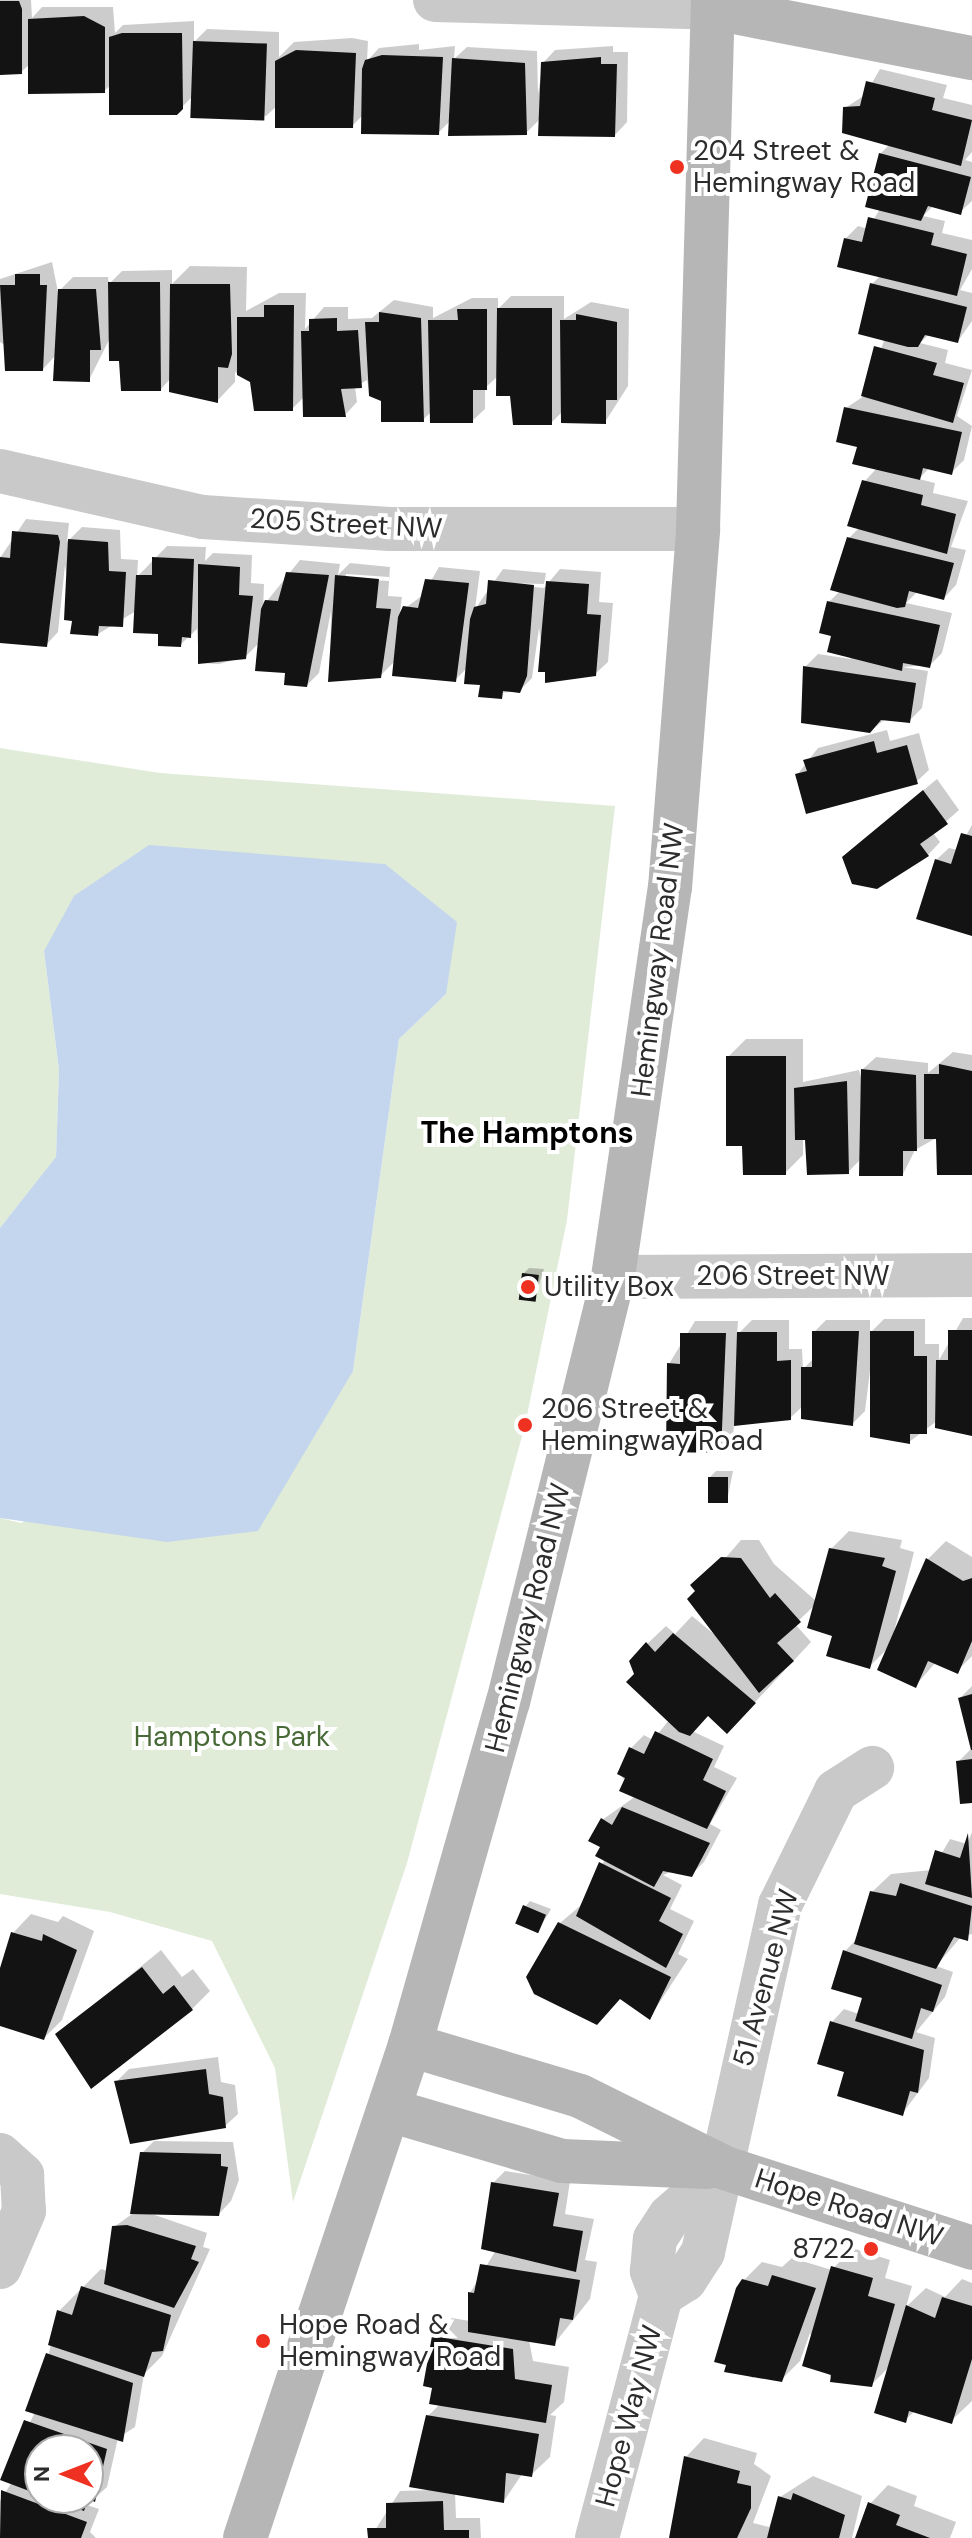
<!DOCTYPE html>
<html>
<head>
<meta charset="utf-8">
<style>
  body { margin:0 }
  #map { position:relative; width:972px; height:2538px; overflow:hidden; background:#fff; font-family:"DM Sans",sans-serif }
  div>[style] { position:absolute }
  [style*='--x'] { left:calc(var(--x)*1px); top:calc(var(--y)*1px); width:calc(var(--w)*1px); rotate:calc(var(--a)*1deg) }
  .green>* { inset:0; background:#e0ebd8 }
  .water>* { inset:0; background:#c3d6ed }
  .shadow>* { inset:0; background:#0003 }
  .building>* { inset:0; background:#131313; transform-origin:0 0 }
  .street>* { height:44px; margin:-22px; padding:0 22px; transform-origin:22px; border-radius:22px; background:#c9c9c9 }
  .secondary>* { height:44px; margin:-22px; padding:0 22px; transform-origin:22px; border-radius:22px; background:#b6b6b6 }
  .dots>* { width:22px; height:22px; translate:-50% -50%; box-sizing:border-box; border:4px solid #fff; border-radius:50% }
  span { translate:-50% -50%; white-space:nowrap; text-align:center; line-height:1.15; -webkit-text-stroke:8px #fff; paint-order:stroke }
  .poi-label { font-size:28px; color:#2c2c2c }
  .left { translate:0 -50%; text-align:left }
  .right { translate:-100% -50%; text-align:right }
  .street-label { font-size:28px; color:#2c2c2c }
  .park-label { font-size:28px; color:#486a37 }
  .neighbourhood-label { font-size:30px; color:#000; font-weight:700 }
  .north { position:absolute; left:24px; top:2434px; width:80px; height:80px; box-sizing:border-box; background:#fff; border:2px solid #ababab; border-radius:50%; rotate:270deg; font-size:22px; font-weight:700; line-height:32px; text-align:center; color:#2c2c2c }
  .north::after { content:''; display:block; margin:auto; width:28px; height:36px; background:#ef3122; clip-path:polygon(50% 0,100% 100%,50% 72%,0 100%) }
</style>
</head>
<body>
<div id="map">
  <div class="green">
    <div style="clip-path:polygon(0 748px,160px 773px,615px 806px,567px 1220px,525px 1425px,407px 1863px,293px 2202px,275px 2068px,212px 1941px,110px 1912px,0 1894px,0 1518px,21px 1523px,353px 1371px,399px 1039px,446px 994px,384px 864px,269px 859px,44px 951px,59px 1070px,56px 1158px,0 1228px)"></div>
  </div>
  <div class="water">
    <div style="clip-path:polygon(149px 845px,385px 864px,457px 922px,446px 994px,399px 1039px,353px 1371px,258px 1531px,167px 1542px,0 1518px,0 1228px,56px 1157px,59px 1070px,44px 951px,74px 896px)"></div>
  </div>
  <div class="shadow">
    <div style="clip-path:polygon(0 0,31px 0,32px 18px,42px 7px,113px 7px,115px 33px,123px 25px,194px 21px,194px 42px,207px 29px,279px 32px,279px 57px,294px 42px,352px 38px,368px 41px,367px 61px,379px 48px,419px 44px,419px 50px,455px 46px,454px 59px,467px 47px,537px 51px,538px 94px,543px 63px,555px 50px,613px 46px,613px 52px,628px 52px,627px 122px,615px 135px,540px 119px,526px 133px,451px 120px,438px 133px,364px 114px,352px 126px,278px 105px,266px 116px,191px 98px,182px 107px,111px 85px,104px 91px,30px 64px,21px 72px,0 73px)"></div>
    <div style="clip-path:polygon(880px 69px,947px 85px,943px 98px,972px 105px,972px 152px,965px 160px,972px 162px,972px 201px,960px 212px,933px 206px,923px 216px,945px 221px,942px 233px,972px 240px,972px 269px,960px 290px,972px 293px,972px 321px,958px 341px,929px 334px,920px 343px,948px 350px,945px 363px,972px 370px,957px 416px,972px 426px,964px 460px,951px 473px,930px 467px,919px 479px,935px 483px,933px 493px,968px 501px,951px 547px,966px 550px,956px 585px,944px 598px,918px 591px,906px 603px,952px 613px,942px 653px,930px 665px,902px 667px,928px 671px,922px 708px,909px 721px,887px 718px,870px 731px,805px 667px,818px 654px,851px 659px,833px 634px,829px 602px,840px 591px,849px 538px,860px 527px,864px 482px,877px 468px,846px 408px,864px 396px,885px 338px,872px 284px,881px 275px,845px 239px,858px 226px,868px 229px,880px 209px,880px 154px,890px 144px,845px 108px,865px 95px)"></div>
    <div style="clip-path:polygon(52px 262px,58px 292px,73px 277px,108px 277px,109px 284px,122px 271px,172px 270px,172px 284px,190px 266px,247px 267px,246px 311px,279px 293px,306px 293px,305px 329px,324px 307px,348px 307px,348px 319px,372px 318px,394px 300px,433px 307px,433px 318px,472px 298px,498px 298px,498px 309px,511px 296px,564px 296px,564px 319px,591px 302px,629px 309px,628px 386px,605px 422px,563px 411px,551px 423px,498px 376px,485px 388px,485px 409px,472px 421px,431px 412px,423px 420px,370px 395px,367px 380px,355px 387px,357px 402px,345px 415px,304px 397px,292px 409px,235px 372px,235px 382px,217px 401px,171px 378px,161px 389px,121px 359px,110px 338px,89px 380px,56px 355px,43px 369px,0 342px,0 279px)"></div>
    <div style="clip-path:polygon(evenodd,26px 519px,69px 523px,67px 542px,82px 527px,120px 530px,121px 559px,138px 560px,137px 577px,167px 546px,206px 547px,205px 561px,213px 553px,252px 555px,251px 583px,264px 584px,262px 640px,267px 601px,300px 560px,340px 564px,338px 575px,350px 563px,390px 567px,388px 596px,402px 597px,400px 612px,423px 595px,439px 567px,480px 571px,475px 609px,503px 569px,546px 573px,544px 584px,499px 583px,544px 588px,560px 569px,601px 572px,599px 602px,613px 603px,608px 662px,595px 674px,546px 681px,539px 628px,532px 678px,519px 691px,481px 695px,482px 684px,468px 667px,455px 680px,396px 660px,380px 676px,330px 680px,331px 611px,319px 673px,307px 685px,262px 640px,245px 657px,219px 664px,199px 663px,197px 629px,180px 645px,136px 611px,98px 634px,74px 619px,65px 565px,58px 632px,46px 645px,0 641px,0 558px,26px 519px,346px 574px,389px 577px,389px 581px,346px 578px,346px 574px)"></div>
    <div style="clip-path:polygon(887px 730px,890px 741px,919px 733px,929px 770px,916px 782px,797px 775px,818px 748px)"></div>
    <div style="clip-path:polygon(937px 779px,959px 810px,933px 833px,940px 842px,928px 855px,857px 845px)"></div>
    <div style="clip-path:polygon(972px 825px,972px 933px,936px 860px,949px 848px,958px 850px)"></div>
    <div style="clip-path:polygon(746px 1039px,803px 1039px,803px 1082px,859px 1070px,863px 1085px,863px 1069px,876px 1057px,928px 1063px,928px 1073px,953px 1052px,972px 1055px,972px 1173px,938px 1137px,915px 1150px,903px 1174px,861px 1159px,848px 1172px,803px 1137px,803px 1155px,785px 1173px,743px 1144px,728px 1057px)"></div>
    <div style="clip-path:polygon(529px 1268px,544px 1269px,534px 1300px,523px 1274px)"></div>
    <div style="clip-path:polygon(963px 1318px,972px 1318px,972px 1432px,937px 1421px,909px 1442px,872px 1355px,865px 1411px,852px 1424px,803px 1406px,790px 1418px,734px 1424px,733px 1438px,720px 1451px,669px 1364px,695px 1321px,738px 1321px,737px 1335px,752px 1320px,789px 1320px,789px 1349px,802px 1349px,803px 1369px,814px 1358px,814px 1332px,826px 1320px,870px 1320px,870px 1333px,884px 1319px,925px 1319px,925px 1344px,939px 1344px,939px 1360px)"></div>
    <div style="clip-path:polygon(716px 1471px,733px 1471px,727px 1501px,710px 1477px)"></div>
    <div style="clip-path:polygon(849px 1531px,902px 1540px,900px 1548px,914px 1552px,892px 1640px,928px 1559px,946px 1541px,972px 1557px,972px 1656px,957px 1671px,936px 1662px,916px 1685px,889px 1647px,869px 1667px,815px 1605px,795px 1624px,811px 1642px,745px 1713px,709px 1714px,692px 1731px,724px 1746px,714px 1767px,737px 1778px,710px 1824px,721px 1830px,704px 1862px,691px 1875px,679px 1869px,663px 1875px,682px 1885px,670px 1909px,694px 1921px,678px 1954px,688px 1959px,650px 2017px,560px 1923px,580px 1906px,605px 1859px,602px 1820px,636px 1796px,619px 1773px,631px 1748px,644px 1735px,653px 1740px,669px 1720px,636px 1675px,647px 1644px,666px 1626px,675px 1634px,692px 1616px,715px 1635px,697px 1591px,741px 1540px,759px 1540px,774px 1564px,816px 1601px,831px 1549px)"></div>
    <div style="clip-path:polygon(972px 1686px,972px 1746px,960px 1698px)"></div>
    <div style="clip-path:polygon(972px 1748px,972px 1801px,958px 1762px)"></div>
    <div style="clip-path:polygon(972px 1832px,972px 1934px,961px 1937px,936px 1966px,953px 1972px,945px 1997px,916px 2032px,935px 2038px,929px 2078px,902px 2114px,847px 2071px,832px 2022px,844px 2009px,859px 2014px,865px 1997px,845px 1951px,858px 1938px,872px 1892px,891px 1874px,932px 1870px,950px 1839px,967px 1844px)"></div>
    <div style="clip-path:polygon(530px 1901px,551px 1909px,538px 1931px,525px 1907px)"></div>
    <div style="clip-path:polygon(31px 1914px,58px 1922px,63px 1916px,94px 1931px,62px 2020px,44px 2038px,0 2024px,0 1975px,13px 1933px)"></div>
    <div style="clip-path:polygon(161px 1950px,182px 1977px,193px 1969px,210px 1991px,192px 2009px,58px 2034px)"></div>
    <div style="clip-path:polygon(218px 2057px,221px 2082px,235px 2085px,238px 2114px,225px 2126px,116px 2082px,129px 2069px)"></div>
    <div style="clip-path:polygon(evenodd,154px 2141px,233px 2142px,239px 2180px,231px 2201px,219px 2214px,149px 2213px,207px 2233px,203px 2247px,210px 2249px,162px 2356px,144px 2374px,135px 2427px,118px 2438px,107px 2487px,87px 2505px,99px 2509px,90px 2532px,96px 2538px,0 2538px,0 2501px,12px 2482px,3px 2479px,35px 2412px,59px 2311px,101px 2269px,108px 2271px,114px 2227px,132px 2214px,142px 2153px,154px 2141px,40px 2450px,88px 2450px,88px 2498px,40px 2498px,40px 2450px)"></div>
    <div style="clip-path:polygon(505px 2171px,570px 2181px,565px 2214px,594px 2219px,585px 2260px,597px 2262px,590px 2299px,554px 2344px,529px 2340px,533px 2361px,569px 2367px,564px 2402px,550px 2415px,556px 2416px,550px 2457px,531px 2475px,522px 2474px,504px 2501px,455px 2492px,456px 2518px,480px 2518px,481px 2538px,370px 2538px,400px 2491px,429px 2490px,428px 2416px,440px 2404px,434px 2337px,452px 2318px,470px 2321px,470px 2293px,496px 2250px,493px 2183px)"></div>
    <div style="clip-path:polygon(852px 2248px,890px 2260px,885px 2278px,912px 2286px,906px 2307px,926px 2288px,945px 2297px,962px 2279px,972px 2283px,972px 2401px,951px 2421px,915px 2411px,905px 2420px,890px 2366px,871px 2385px,832px 2380px,810px 2333px,800px 2361px,782px 2379px,758px 2372px,753px 2378px,717px 2361px,744px 2280px,762px 2262px,782px 2267px,792px 2258px,832px 2270px)"></div>
    <div style="clip-path:polygon(704px 2438px,757px 2453px,754px 2464px,771px 2476px,753px 2523px,769px 2527px,780px 2497px,813px 2476px,862px 2496px,852px 2538px,671px 2538px,686px 2457px)"></div>
    <div style="clip-path:polygon(888px 2485px,917px 2496px,914px 2506px,956px 2522px,950px 2538px,857px 2538px,870px 2504px)"></div>
  </div>
  <div class="building">
    <div style="clip-path:polygon(0 1px,19px 1px,22px 9px,22px 74px,0 75px)"></div>
    <div style="clip-path:polygon(84px 16px,105px 27px,105px 93px,28px 94px,28px 19px)"></div>
    <div style="clip-path:polygon(122px 33px,182px 33px,183px 109px,177px 115px,109px 115px,109px 37px)"></div>
    <div style="left:193px;top:41px;width:74px;height:77px;rotate:2deg"></div>
    <div style="clip-path:polygon(296px 50px,356px 53px,353px 128px,275px 128px,275px 61px)"></div>
    <div style="clip-path:polygon(382px 55px,443px 57px,439px 135px,361px 134px,362px 69px,365px 60px)"></div>
    <div style="clip-path:polygon(601px 57px,601px 64px,617px 64px,615px 137px,538px 136px,541px 62px)"></div>
    <div style="clip-path:polygon(452px 58px,525px 63px,527px 135px,448px 136px)"></div>
    <div style="clip-path:polygon(866px 81px,935px 98px,932px 110px,972px 120px,961px 166px,842px 133px,843px 107px,860px 106px)"></div>
    <div style="clip-path:polygon(879px 153px,971px 177px,961px 215px,928px 206px,921px 221px,865px 207px)"></div>
    <div style="clip-path:polygon(868px 217px,934px 233px,931px 245px,967px 254px,957px 296px,837px 267px,844px 238px,862px 242px)"></div>
    <div style="clip-path:polygon(15px 274px,40px 274px,40px 285px,47px 285px,43px 371px,5px 371px,0 285px,15px 285px)"></div>
    <div style="clip-path:polygon(108px 282px,160px 282px,161px 391px,121px 391px,119px 361px,109px 361px)"></div>
    <div style="clip-path:polygon(870px 283px,967px 307px,958px 343px,925px 335px,918px 347px,908px 347px,858px 334px)"></div>
    <div style="clip-path:polygon(170px 284px,230px 284px,232px 354px,228px 368px,218px 367px,218px 403px,169px 392px)"></div>
    <div style="clip-path:polygon(58px 289px,96px 289px,101px 350px,90px 350px,90px 382px,53px 381px)"></div>
    <div style="clip-path:polygon(264px 305px,294px 305px,293px 411px,254px 411px,250px 382px,237px 375px,237px 317px,264px 317px)"></div>
    <div style="clip-path:polygon(497px 308px,552px 308px,552px 425px,513px 425px,510px 396px,496px 396px)"></div>
    <div style="clip-path:polygon(457px 309px,487px 309px,487px 390px,473px 390px,473px 423px,430px 423px,428px 320px,458px 320px)"></div>
    <div style="clip-path:polygon(379px 312px,421px 318px,424px 422px,381px 422px,381px 401px,369px 396px,365px 322px,379px 322px)"></div>
    <div style="clip-path:polygon(576px 314px,617px 322px,617px 400px,606px 400px,606px 424px,561px 423px,560px 320px,576px 320px)"></div>
    <div style="clip-path:polygon(337px 318px,337px 331px,358px 330px,362px 388px,341px 389px,346px 417px,303px 417px,301px 331px,309px 331px,309px 319px)"></div>
    <div style="clip-path:polygon(874px 346px,937px 363px,933px 375px,964px 383px,953px 423px,861px 396px)"></div>
    <div style="clip-path:polygon(844px 407px,962px 432px,952px 475px,923px 468px,920px 480px,852px 464px,857px 447px,836px 442px)"></div>
    <div style="clip-path:polygon(862px 480px,923px 495px,921px 505px,956px 514px,947px 554px,847px 526px)"></div>
    <div style="clip-path:polygon(12px 531px,58px 535px,60px 542px,47px 647px,0 643px,0 557px,10px 558px)"></div>
    <div style="clip-path:polygon(847px 537px,954px 563px,944px 600px,909px 591px,905px 607px,897px 608px,830px 590px)"></div>
    <div style="clip-path:polygon(68px 539px,108px 542px,109px 571px,126px 572px,123px 627px,99px 626px,98px 636px,70px 634px,72px 621px,64px 620px)"></div>
    <div style="clip-path:polygon(152px 557px,194px 559px,191px 638px,182px 637px,181px 647px,158px 646px,158px 634px,133px 633px,136px 575px,152px 575px)"></div>
    <div style="clip-path:polygon(198px 564px,240px 567px,239px 595px,253px 596px,246px 659px,198px 664px)"></div>
    <div style="clip-path:polygon(286px 572px,329px 575px,307px 687px,284px 685px,285px 673px,255px 671px,261px 609px,265px 600px,278px 601px)"></div>
    <div style="clip-path:polygon(335px 575px,379px 579px,376px 608px,391px 609px,381px 678px,328px 682px)"></div>
    <div style="clip-path:polygon(425px 579px,469px 583px,456px 682px,392px 676px,398px 617px,403px 606px,418px 608px)"></div>
    <div style="clip-path:polygon(488px 580px,534px 585px,527px 676px,520px 693px,503px 691px,502px 699px,478px 697px,480px 685px,464px 684px,470px 619px,474px 607px,486px 604px)"></div>
    <div style="clip-path:polygon(546px 581px,589px 584px,587px 614px,601px 615px,596px 676px,545px 683px,545px 672px,538px 672px)"></div>
    <div style="clip-path:polygon(827px 601px,940px 625px,930px 668px,903px 663px,902px 671px,827px 652px,831px 636px,819px 633px)"></div>
    <div style="clip-path:polygon(803px 666px,916px 683px,910px 723px,881px 720px,870px 733px,801px 723px)"></div>
    <div style="clip-path:polygon(874px 741px,877px 753px,907px 745px,918px 784px,806px 814px,795px 774px,807px 771px,803px 760px)"></div>
    <div style="clip-path:polygon(923px 790px,948px 824px,920px 844px,929px 856px,877px 889px,852px 884px,842px 857px)"></div>
    <div style="clip-path:polygon(961px 833px,972px 836px,972px 936px,916px 919px,935px 859px,951px 864px)"></div>
    <div style="clip-path:polygon(726px 1056px,786px 1056px,786px 1175px,743px 1175px,742px 1146px,726px 1146px)"></div>
    <div style="clip-path:polygon(939px 1064px,972px 1071px,972px 1175px,937px 1175px,936px 1139px,924px 1139px,924px 1074px,939px 1074px)"></div>
    <div style="clip-path:polygon(861px 1069px,916px 1075px,917px 1151px,903px 1151px,903px 1176px,859px 1176px)"></div>
    <div style="clip-path:polygon(847px 1081px,849px 1174px,807px 1175px,805px 1140px,795px 1140px,794px 1088px)"></div>
    <div style="left:522px;top:1273px;width:17px;height:27px;rotate:7deg"></div>
    <div style="clip-path:polygon(948px 1330px,972px 1330px,972px 1436px,935px 1428px,936px 1360px,948px 1360px)"></div>
    <div style="clip-path:polygon(812px 1331px,859px 1331px,853px 1426px,801px 1419px,801px 1367px,812px 1367px)"></div>
    <div style="clip-path:polygon(870px 1331px,914px 1331px,914px 1356px,927px 1356px,927px 1434px,910px 1434px,910px 1444px,870px 1437px)"></div>
    <div style="clip-path:polygon(737px 1332px,777px 1332px,777px 1361px,791px 1360px,791px 1420px,734px 1426px)"></div>
    <div style="clip-path:polygon(680px 1333px,726px 1333px,721px 1453px,666px 1452px,667px 1363px,680px 1364px)"></div>
    <div style="left:708px;top:1477px;width:20px;height:26px"></div>
    <div style="clip-path:polygon(829px 1548px,885px 1558px,882px 1566px,896px 1571px,870px 1669px,826px 1656px,832px 1636px,807px 1628px)"></div>
    <div style="clip-path:polygon(721px 1557px,741px 1558px,770px 1598px,775px 1593px,801px 1622px,777px 1643px,794px 1661px,759px 1693px,687px 1599px,695px 1591px,690px 1585px)"></div>
    <div style="clip-path:polygon(926px 1558px,963px 1581px,972px 1578px,972px 1641px,958px 1674px,928px 1661px,916px 1688px,877px 1670px)"></div>
    <div style="clip-path:polygon(673px 1633px,756px 1703px,727px 1734px,708px 1716px,690px 1736px,679px 1732px,626px 1682px,634px 1674px,629px 1661px,646px 1642px,655px 1652px)"></div>
    <div style="clip-path:polygon(972px 1694px,972px 1750px,971px 1750px,958px 1698px)"></div>
    <div style="clip-path:polygon(655px 1731px,713px 1759px,703px 1780px,726px 1791px,707px 1829px,619px 1791px,625px 1778px,617px 1774px,629px 1747px,644px 1754px)"></div>
    <div style="clip-path:polygon(972px 1759px,972px 1803px,960px 1804px,956px 1761px)"></div>
    <div style="clip-path:polygon(622px 1807px,710px 1843px,692px 1877px,663px 1871px,654px 1887px,595px 1856px,600px 1847px,588px 1841px,601px 1818px,612px 1825px)"></div>
    <div style="clip-path:polygon(968px 1833px,972px 1898px,925px 1884px,935px 1850px,960px 1858px)"></div>
    <div style="clip-path:polygon(599px 1862px,671px 1898px,659px 1921px,683px 1934px,666px 1968px,576px 1916px)"></div>
    <div style="clip-path:polygon(900px 1883px,972px 1906px,968px 1941px,954px 1937px,936px 1969px,854px 1944px,870px 1891px,896px 1896px)"></div>
    <div style="left:523px;top:1905px;width:25px;height:20px;rotate:23deg"></div>
    <div style="clip-path:polygon(558px 1922px,671px 1977px,650px 2020px,620px 1999px,597px 2025px,534px 1994px,526px 1977px)"></div>
    <div style="clip-path:polygon(11px 1932px,42px 1941px,43px 1934px,77px 1950px,44px 2040px,0 2026px,0 1968px)"></div>
    <div style="clip-path:polygon(843px 1950px,942px 1985px,933px 2012px,921px 2008px,912px 2039px,855px 2021px,862px 1998px,831px 1989px)"></div>
    <div style="clip-path:polygon(142px 1967px,163px 1994px,174px 1985px,193px 2010px,91px 2089px,55px 2034px)"></div>
    <div style="clip-path:polygon(830px 2021px,924px 2050px,918px 2093px,910px 2091px,903px 2116px,837px 2096px,844px 2072px,817px 2064px)"></div>
    <div style="clip-path:polygon(206px 2069px,209px 2094px,223px 2097px,226px 2128px,130px 2144px,114px 2081px)"></div>
    <div style="clip-path:polygon(140px 2152px,221px 2154px,221px 2166px,228px 2167px,219px 2216px,130px 2214px)"></div>
    <div style="clip-path:polygon(491px 2182px,559px 2193px,553px 2226px,583px 2231px,576px 2272px,481px 2249px)"></div>
    <div style="clip-path:polygon(127px 2225px,196px 2246px,191px 2259px,199px 2262px,174px 2308px,104px 2284px,112px 2226px)"></div>
    <div style="clip-path:polygon(480px 2264px,580px 2280px,573px 2320px,560px 2318px,555px 2346px,468px 2332px,468px 2292px,474px 2293px)"></div>
    <div style="clip-path:polygon(831px 2266px,873px 2278px,868px 2296px,895px 2304px,872px 2387px,830px 2382px,831px 2375px,802px 2366px)"></div>
    <div style="clip-path:polygon(772px 2275px,816px 2288px,782px 2382px,724px 2372px,726px 2365px,714px 2362px,736px 2288px,742px 2279px,768px 2286px)"></div>
    <div style="clip-path:polygon(81px 2286px,171px 2315px,163px 2351px,152px 2352px,144px 2377px,48px 2345px,57px 2310px,72px 2315px)"></div>
    <div style="clip-path:polygon(942px 2297px,972px 2306px,972px 2359px,952px 2424px,909px 2411px,906px 2423px,874px 2413px,906px 2305px,935px 2318px)"></div>
    <div style="clip-path:polygon(432px 2336px,513px 2349px,515px 2379px,552px 2385px,546px 2423px,429px 2404px,432px 2388px,423px 2386px)"></div>
    <div style="clip-path:polygon(46px 2353px,133px 2383px,123px 2442px,25px 2411px)"></div>
    <div style="clip-path:polygon(426px 2415px,539px 2434px,532px 2477px,506px 2473px,504px 2503px,409px 2487px)"></div>
    <div style="clip-path:polygon(24px 2420px,107px 2449px,95px 2502px,88px 2499px,84px 2511px,50px 2498px,88px 2498px,88px 2450px,40px 2450px,40px 2495px,0 2480px)"></div>
    <div style="clip-path:polygon(684px 2456px,740px 2471px,737px 2483px,751px 2486px,751px 2508px,737px 2538px,669px 2538px)"></div>
    <div style="clip-path:polygon(1px 2490px,87px 2522px,81px 2538px,0 2538px)"></div>
    <div style="clip-path:polygon(793px 2493px,845px 2515px,839px 2538px,767px 2538px,778px 2496px,791px 2500px)"></div>
    <div style="clip-path:polygon(443px 2501px,444px 2530px,469px 2530px,469px 2538px,368px 2538px,367px 2528px,386px 2528px,386px 2503px)"></div>
    <div style="clip-path:polygon(868px 2502px,900px 2515px,896px 2525px,930px 2538px,855px 2538px)"></div>
  </div>
  <div class="street">
    <div style="--x:435;--y:0;--w:279;--a:1.6"></div>
    <div style="--x:0;--y:471;--w:208;--a:12.8"></div>
    <div style="--x:203;--y:517;--w:187;--a:3.7"></div>
    <div style="--x:390;--y:529;--w:308;--a:0"></div>
    <div style="--x:613;--y:1277;--w:359;--a:-0.3"></div>
    <div style="--x:0;--y:2155;--w:30;--a:42"></div>
    <div style="--x:22;--y:2175;--w:36;--a:87"></div>
    <div style="--x:24;--y:2211;--w:61;--a:113.2"></div>
    <div style="--x:661;--y:2295;--w:28;--a:-32"></div>
    <div style="--x:685;--y:2280;--w:33;--a:-57"></div>
    <div style="--x:703;--y:2252;--w:355;--a:-77.5"></div>
    <div style="--x:780;--y:1905;--w:127;--a:-63.8"></div>
    <div style="--x:836;--y:1791;--w:43;--a:-32.6"></div>
    <div style="--x:597;--y:2538;--w:251;--a:-75.2"></div>
    <div style="--x:661;--y:2295;--w:26;--a:-111"></div>
    <div style="--x:652;--y:2271;--w:32;--a:-85"></div>
    <div style="--x:655;--y:2239;--w:27;--a:-57"></div>
    <div style="--x:670;--y:2216;--w:73;--a:-41.1"></div>
  </div>
  <div class="secondary">
    <div style="--x:714;--y:8;--w:263;--a:11"></div>
    <div style="--x:410;--y:2045;--w:177;--a:16.7"></div>
    <div style="--x:580;--y:2096;--w:162;--a:26.4"></div>
    <div style="--x:725;--y:2168;--w:260;--a:17.9"></div>
    <div style="--x:389;--y:2110;--w:180;--a:16.4"></div>
    <div style="--x:562;--y:2161;--w:145;--a:2.4"></div>
    <div style="--x:245;--y:2538;--w:520;--a:-71.5"></div>
    <div style="--x:410;--y:2045;--w:357;--a:-74.1"></div>
    <div style="--x:508;--y:1702;--w:438;--a:-76.1"></div>
    <div style="--x:613;--y:1277;--w:393;--a:-81.7"></div>
    <div style="--x:670;--y:888;--w:360;--a:-85.5"></div>
    <div style="--x:698;--y:529;--w:529;--a:-88.38"></div>
  </div>
  <div class="dots">
    <div style="left:677px;top:167px;background:#ef3122"></div>
    <div style="left:528px;top:1287px;background:#ef3122"></div>
    <div style="left:525px;top:1425px;background:#ef3122"></div>
    <div style="left:871px;top:2249px;background:#ef3122"></div>
    <div style="left:263px;top:2341px;background:#ef3122"></div>
  </div>
  <div class="poi-label">
    <span class="left" style="left:693px;top:167px">204 Street &amp;<br>Hemingway Road</span>
    <span class="left" style="left:544px;top:1287px">Utility Box</span>
    <span class="left" style="left:541px;top:1425px">206 Street &amp;<br>Hemingway Road</span>
    <span class="right" style="left:855px;top:2249px">8722</span>
    <span class="left" style="left:279px;top:2341px">Hope Road &amp;<br>Hemingway Road</span>
  </div>
  <div class="street-label">
    <span style="left:346px;top:524px;rotate:3deg">205 Street NW</span>
    <span style="left:658px;top:960px;rotate:-83deg">Hemingway Road NW</span>
    <span style="left:793px;top:1276px">206 Street NW</span>
    <span style="left:528px;top:1618px;rotate:-76deg">Hemingway Road NW</span>
    <span style="left:766px;top:1978px;rotate:-75deg">51 Avenue NW</span>
    <span style="left:849px;top:2208px;rotate:18deg">Hope Road NW</span>
    <span style="left:629px;top:2416px;rotate:-75deg">Hope Way NW</span>
  </div>
  <div class="park-label">
    <span style="left:232px;top:1737px">Hamptons Park</span>
  </div>
  <div class="neighbourhood-label">
    <span style="left:527px;top:1133px">The Hamptons</span>
  </div>
  <div class="north">N</div>
</div>
</body>
</html>
